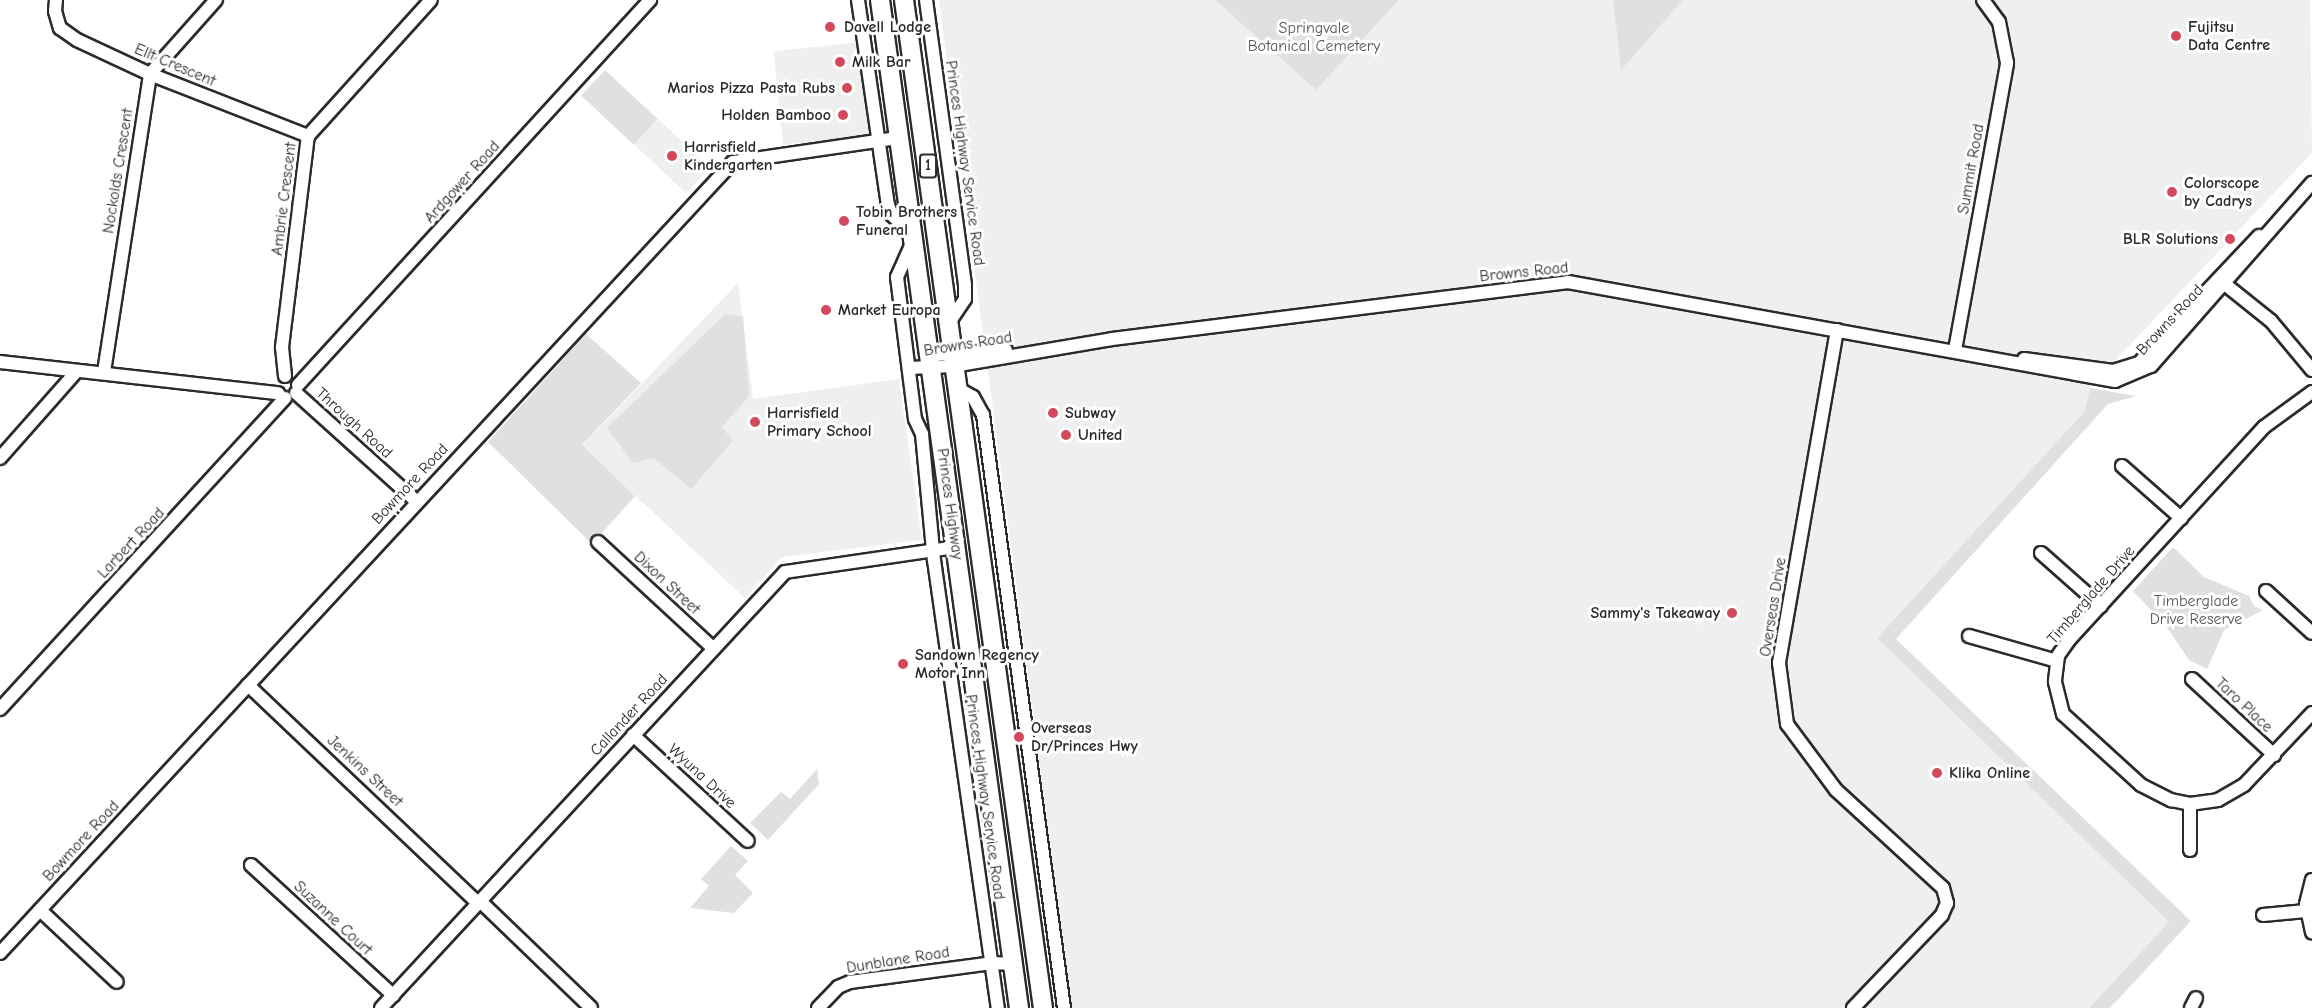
<!DOCTYPE html>
<html>
<head>
<meta charset="utf-8">
<style>
  body { margin:0 }
  #map { position:relative; width:2312px; height:1008px; overflow:hidden; background:#fff; font-family:"Comic Neue",sans-serif }
  div>[style] { position:absolute }
  [style*='--x'] { left:calc(var(--x)*1px); top:calc(var(--y)*1px); width:calc(var(--w)*1px); rotate:calc(var(--a)*1deg) }
  .built>* { inset:0; background:#efefef; transform-origin:0 0 }
  .green>* { inset:0; background:#e0e0e0; transform-origin:0 0 }
  .roads { filter:drop-shadow(2px 0 #2b2b2b) drop-shadow(-2px 0 #2b2b2b) drop-shadow(0 2px #2b2b2b) drop-shadow(0 -2px #2b2b2b) }
  .minor>* { height:12px; margin:-6px; padding:0 6px; transform-origin:6px; border-radius:6px; background:#fff }
  .highway>* { height:18px; margin:-9px; padding:0 9px; transform-origin:9px; border-radius:9px; background:#fff }
  .dots>* { width:16px; height:16px; translate:-50% -50%; box-sizing:border-box; border:3px solid #fff; border-radius:50% }
  span { translate:-50% -50%; white-space:nowrap; text-align:center; line-height:1.15; -webkit-text-stroke:6px #fff; paint-order:stroke }
  .shield-label span { padding:2px 4px; background:#fff; border:2px solid; border-radius:4px; -webkit-text-stroke-width:0 }
  .shield-label { font-size:15px; color:#2b2b2b; font-weight:700 }
  .poi-label { font-size:16px; color:#2b2b2b; font-weight:700 }
  .left { translate:0 -50%; text-align:left }
  .right { translate:-100% -50%; text-align:right }
  .park-label { font-size:16px; color:#585858 }
  .street-label { font-size:16px; color:#2b2b2b }
</style>
</head>
<body>
<div id="map">
  <div class="built">
    <div style="clip-path:polygon(939px 0,1215px 0,1316px 90px,1399px 0,1613px 0,1621px 69px,1683px 0,2310px 0,2312px 153px,2090px 387px,2084px 412px,1877px 638px,2169px 922px,2089px 1008px,1072px 1008px)"></div>
    <div style="left:861px;top:42px;width:94px;height:88px;rotate:84deg"></div>
    <div style="left:658px;top:119px;width:71px;height:35px;rotate:43deg"></div>
    <div style="clip-path:polygon(738px 283px,753px 399px,899px 379px,922px 540px,782px 557px,745px 598px,582px 446px)"></div>
  </div>
  <div class="green">
    <div style="clip-path:polygon(1215px 0,1399px 0,1316px 90px)"></div>
    <div style="clip-path:polygon(1613px 0,1683px 0,1621px 70px)"></div>
    <div style="left:605px;top:70px;width:72px;height:35px;rotate:43deg"></div>
    <div style="clip-path:polygon(725px 314px,743px 316px,749px 396px,722px 427px,733px 441px,691px 489px,654px 458px,633px 463px,607px 428px)"></div>
    <div style="clip-path:polygon(586px 334px,641px 383px,582px 445px,635px 496px,592px 544px,488px 442px)"></div>
    <div style="clip-path:polygon(2090px 388px,2136px 396px,2108px 404px,1896px 639px,2191px 921px,2110px 1008px,2089px 1008px,2169px 922px,1877px 638px,2084px 412px)"></div>
    <div style="clip-path:polygon(2173px 547px,2204px 577px,2249px 596px,2254px 606px,2263px 610px,2224px 630px,2207px 669px,2189px 660px,2166px 626px,2133px 591px)"></div>
    <div style="clip-path:polygon(817px 769px,819px 784px,768px 840px,750px 823px,781px 792px,790px 799px)"></div>
    <div style="clip-path:polygon(731px 846px,748px 861px,735px 875px,753px 893px,734px 913px,690px 908px,709px 886px,701px 879px)"></div>
  </div>
  <div class="roads">
    <div class="minor">
      <div style="--x:56;--y:0;--w:11;--a:95"></div>
      <div style="--x:55;--y:11;--w:18;--a:74"></div>
      <div style="--x:60;--y:28;--w:21;--a:35"></div>
      <div style="--x:77;--y:40;--w:81;--a:25"></div>
      <div style="--x:150;--y:74;--w:170;--a:21.4"></div>
      <div style="--x:858;--y:0;--w:207;--a:81.7"></div>
      <div style="--x:888;--y:205;--w:11;--a:68"></div>
      <div style="--x:892;--y:215;--w:30;--a:45"></div>
      <div style="--x:926;--y:0;--w:288;--a:82.2"></div>
      <div style="--x:965;--y:285;--w:14;--a:90"></div>
      <div style="--x:965;--y:299;--w:30;--a:124"></div>
      <div style="--x:914;--y:239;--w:42;--a:114.1"></div>
      <div style="--x:897;--y:277;--w:143;--a:82.8"></div>
      <div style="--x:915;--y:419;--w:17;--a:65"></div>
      <div style="--x:922;--y:434;--w:127;--a:84.6"></div>
      <div style="--x:934;--y:560;--w:453;--a:81.9"></div>
      <div style="--x:2221;--y:281;--w:64;--a:38.7"></div>
      <div style="--x:2271;--y:321;--w:64;--a:50.1"></div>
      <div style="--x:1837;--y:330;--w:338;--a:99.9"></div>
      <div style="--x:1779;--y:663;--w:62;--a:82.5"></div>
      <div style="--x:1787;--y:724;--w:82;--a:53.4"></div>
      <div style="--x:1836;--y:790;--w:145;--a:42.5"></div>
      <div style="--x:1943;--y:888;--w:16;--a:75"></div>
      <div style="--x:1947;--y:903;--w:13;--a:113"></div>
      <div style="--x:1942;--y:915;--w:129;--a:133.7"></div>
      <div style="--x:1955;--y:350;--w:292;--a:-79.7"></div>
      <div style="--x:2007;--y:63;--w:42;--a:-101"></div>
      <div style="--x:1999;--y:22;--w:27;--a:-126"></div>
      <div style="--x:930;--y:355;--w:76;--a:-3.8"></div>
      <div style="--x:2024;--y:359;--w:90;--a:7.7"></div>
      <div style="--x:2113;--y:371;--w:27;--a:-17"></div>
      <div style="--x:2139;--y:363;--w:175;--a:-46.6"></div>
      <div style="--x:0;--y:362;--w:280;--a:6.4"></div>
      <div style="--x:909;--y:368;--w:44;--a:-2.6"></div>
      <div style="--x:953;--y:366;--w:161;--a:-9.6"></div>
      <div style="--x:1112;--y:339;--w:460;--a:-7.1"></div>
      <div style="--x:1568;--y:282;--w:556;--a:10.26"></div>
      <div style="--x:2115;--y:381;--w:39;--a:-23"></div>
      <div style="--x:2151;--y:366;--w:244;--a:-48.7"></div>
      <div style="--x:104;--y:372;--w:302;--a:-81.2"></div>
      <div style="--x:150;--y:74;--w:99;--a:-48.3"></div>
      <div style="--x:285;--y:376;--w:29;--a:-96"></div>
      <div style="--x:282;--y:347;--w:213;--a:-83"></div>
      <div style="--x:308;--y:136;--w:183;--a:-47.9"></div>
      <div style="--x:298;--y:385;--w:522;--a:-47.56"></div>
      <div style="--x:957;--y:388;--w:18;--a:29"></div>
      <div style="--x:973;--y:397;--w:21;--a:61"></div>
      <div style="--x:983;--y:415;--w:599;--a:82.22"></div>
      <div style="--x:2312;--y:392;--w:59;--a:143.9"></div>
      <div style="--x:2264;--y:427;--w:289;--a:132.5"></div>
      <div style="--x:2069;--y:640;--w:19;--a:125"></div>
      <div style="--x:2058;--y:656;--w:26;--a:97"></div>
      <div style="--x:2055;--y:682;--w:33;--a:76"></div>
      <div style="--x:2063;--y:714;--w:105;--a:42.3"></div>
      <div style="--x:2141;--y:785;--w:34;--a:27"></div>
      <div style="--x:2171;--y:800;--w:19;--a:12"></div>
      <div style="--x:2190;--y:804;--w:28;--a:-8"></div>
      <div style="--x:2218;--y:800;--w:30;--a:-30"></div>
      <div style="--x:2244;--y:785;--w:99;--a:-46.6"></div>
      <div style="--x:296;--y:393;--w:161;--a:42"></div>
      <div style="--x:0;--y:458;--w:115;--a:-48.5"></div>
      <div style="--x:2122;--y:466;--w:79;--a:41.4"></div>
      <div style="--x:598;--y:542;--w:156;--a:42.7"></div>
      <div style="--x:2041;--y:553;--w:80;--a:41.5"></div>
      <div style="--x:2266;--y:591;--w:62;--a:42.4"></div>
      <div style="--x:1969;--y:636;--w:91;--a:15.9"></div>
      <div style="--x:2192;--y:679;--w:112;--a:42.8"></div>
      <div style="--x:248;--y:685;--w:317;--a:43.5"></div>
      <div style="--x:0;--y:709;--w:422;--a:-47.5"></div>
      <div style="--x:633;--y:735;--w:156;--a:42.7"></div>
      <div style="--x:2190;--y:850;--w:46;--a:-90"></div>
      <div style="--x:251;--y:865;--w:193;--a:42.5"></div>
      <div style="--x:2312;--y:880;--w:25;--a:104"></div>
      <div style="--x:2306;--y:904;--w:29;--a:78"></div>
      <div style="--x:480;--y:901;--w:154;--a:43.9"></div>
      <div style="--x:40;--y:910;--w:105;--a:43.1"></div>
      <div style="--x:2263;--y:915;--w:43;--a:-5.3"></div>
      <div style="--x:0;--y:953;--w:1078;--a:-47.18"></div>
      <div style="--x:733;--y:162;--w:167;--a:-8.3"></div>
      <div style="--x:381;--y:1008;--w:594;--a:-47.18"></div>
      <div style="--x:785;--y:572;--w:173;--a:-8.3"></div>
      <div style="--x:818;--y:1008;--w:29;--a:-46"></div>
      <div style="--x:838;--y:987;--w:13;--a:-23"></div>
      <div style="--x:850;--y:982;--w:143;--a:-7.6"></div>
      <div style="--x:992;--y:963;--w:21;--a:3"></div>
      <div style="--x:2191;--y:1008;--w:11;--a:-63"></div>
    </div>
    <div class="highway">
      <div style="--x:880;--y:0;--w:1018;--a:82.15"></div>
      <div style="--x:904;--y:0;--w:1018;--a:82.15"></div>
    </div>
  </div>
  <div class="dots">
    <div style="left:830px;top:27px;background:#d1495b"></div>
    <div style="left:2176px;top:36px;background:#d1495b"></div>
    <div style="left:840px;top:62px;background:#d1495b"></div>
    <div style="left:847px;top:88px;background:#d1495b"></div>
    <div style="left:843px;top:115px;background:#d1495b"></div>
    <div style="left:672px;top:156px;background:#d1495b"></div>
    <div style="left:2172px;top:192px;background:#d1495b"></div>
    <div style="left:844px;top:221px;background:#d1495b"></div>
    <div style="left:2230px;top:239px;background:#d1495b"></div>
    <div style="left:826px;top:310px;background:#d1495b"></div>
    <div style="left:1053px;top:413px;background:#d1495b"></div>
    <div style="left:755px;top:422px;background:#d1495b"></div>
    <div style="left:1066px;top:435px;background:#d1495b"></div>
    <div style="left:1732px;top:613px;background:#d1495b"></div>
    <div style="left:903px;top:664px;background:#d1495b"></div>
    <div style="left:1019px;top:737px;background:#d1495b"></div>
    <div style="left:1937px;top:773px;background:#d1495b"></div>
  </div>
  <div class="shield-label">
    <span style="left:928px;top:166px">1</span>
  </div>
  <div class="poi-label">
    <span class="left" style="left:844px;top:27px">Davell Lodge</span>
    <span class="left" style="left:2188px;top:36px">Fujitsu<br>Data Centre</span>
    <span class="left" style="left:852px;top:62px">Milk Bar</span>
    <span class="right" style="left:835px;top:88px">Marios Pizza Pasta Rubs</span>
    <span class="right" style="left:831px;top:115px">Holden Bamboo</span>
    <span class="left" style="left:684px;top:156px">Harrisfield<br>Kindergarten</span>
    <span class="left" style="left:2184px;top:192px">Colorscope<br>by Cadrys</span>
    <span class="left" style="left:856px;top:221px">Tobin Brothers<br>Funeral</span>
    <span class="right" style="left:2218px;top:239px">BLR Solutions</span>
    <span class="left" style="left:838px;top:310px">Market Europa</span>
    <span class="left" style="left:767px;top:422px">Harrisfield<br>Primary School</span>
    <span class="left" style="left:1065px;top:413px">Subway</span>
    <span class="left" style="left:1078px;top:435px">United</span>
    <span class="right" style="left:1720px;top:613px">Sammy's Takeaway</span>
    <span class="left" style="left:915px;top:664px">Sandown Regency<br>Motor Inn</span>
    <span class="left" style="left:1031px;top:737px">Overseas<br>Dr/Princes Hwy</span>
    <span class="left" style="left:1949px;top:773px">Klika Online</span>
  </div>
  <div class="park-label">
    <span style="left:1314px;top:37px">Springvale<br>Botanical Cemetery</span>
    <span style="left:2196px;top:610px">Timberglade<br>Drive Reserve</span>
  </div>
  <div class="street-label">
    <span style="left:175px;top:65px;rotate:23deg">Ellt Crescent</span>
    <span style="left:965px;top:163px;rotate:82deg">Princes Highway Service Road</span>
    <span style="left:1971px;top:169px;rotate:-80deg">Summit Road</span>
    <span style="left:118px;top:171px;rotate:-81deg">Nockolds Crescent</span>
    <span style="left:462px;top:182px;rotate:-48deg">Ardgower Road</span>
    <span style="left:284px;top:199px;rotate:-83deg">Ambrie Crescent</span>
    <span style="left:1524px;top:272px;rotate:-6deg">Browns Road</span>
    <span style="left:2170px;top:320px;rotate:-47deg">Browns Road</span>
    <span style="left:968px;top:344px;rotate:-9deg">Browns Road</span>
    <span style="left:354px;top:423px;rotate:42deg">Through Road</span>
    <span style="left:410px;top:484px;rotate:-47deg">Bowmore Road</span>
    <span style="left:950px;top:504px;rotate:82deg">Princes Highway</span>
    <span style="left:131px;top:543px;rotate:-47deg">Larbert Road</span>
    <span style="left:667px;top:583px;rotate:43deg">Dixon Street</span>
    <span style="left:2091px;top:595px;rotate:-49deg">Timberglade Drive</span>
    <span style="left:1773px;top:607px;rotate:-81deg">Overseas Drive</span>
    <span style="left:2244px;top:705px;rotate:43deg">Taro Place</span>
    <span style="left:629px;top:715px;rotate:-47deg">Callander Road</span>
    <span style="left:365px;top:771px;rotate:43deg">Jenkins Street</span>
    <span style="left:702px;top:776px;rotate:43deg">Wyuna Drive</span>
    <span style="left:985px;top:797px;rotate:82deg">Princes Highway Service Road</span>
    <span style="left:81px;top:841px;rotate:-47deg">Bowmore Road</span>
    <span style="left:333px;top:918px;rotate:43deg">Suzanne Court</span>
    <span style="left:898px;top:960px;rotate:-9deg">Dunblane Road</span>
  </div>
</div>
</body>
</html>
